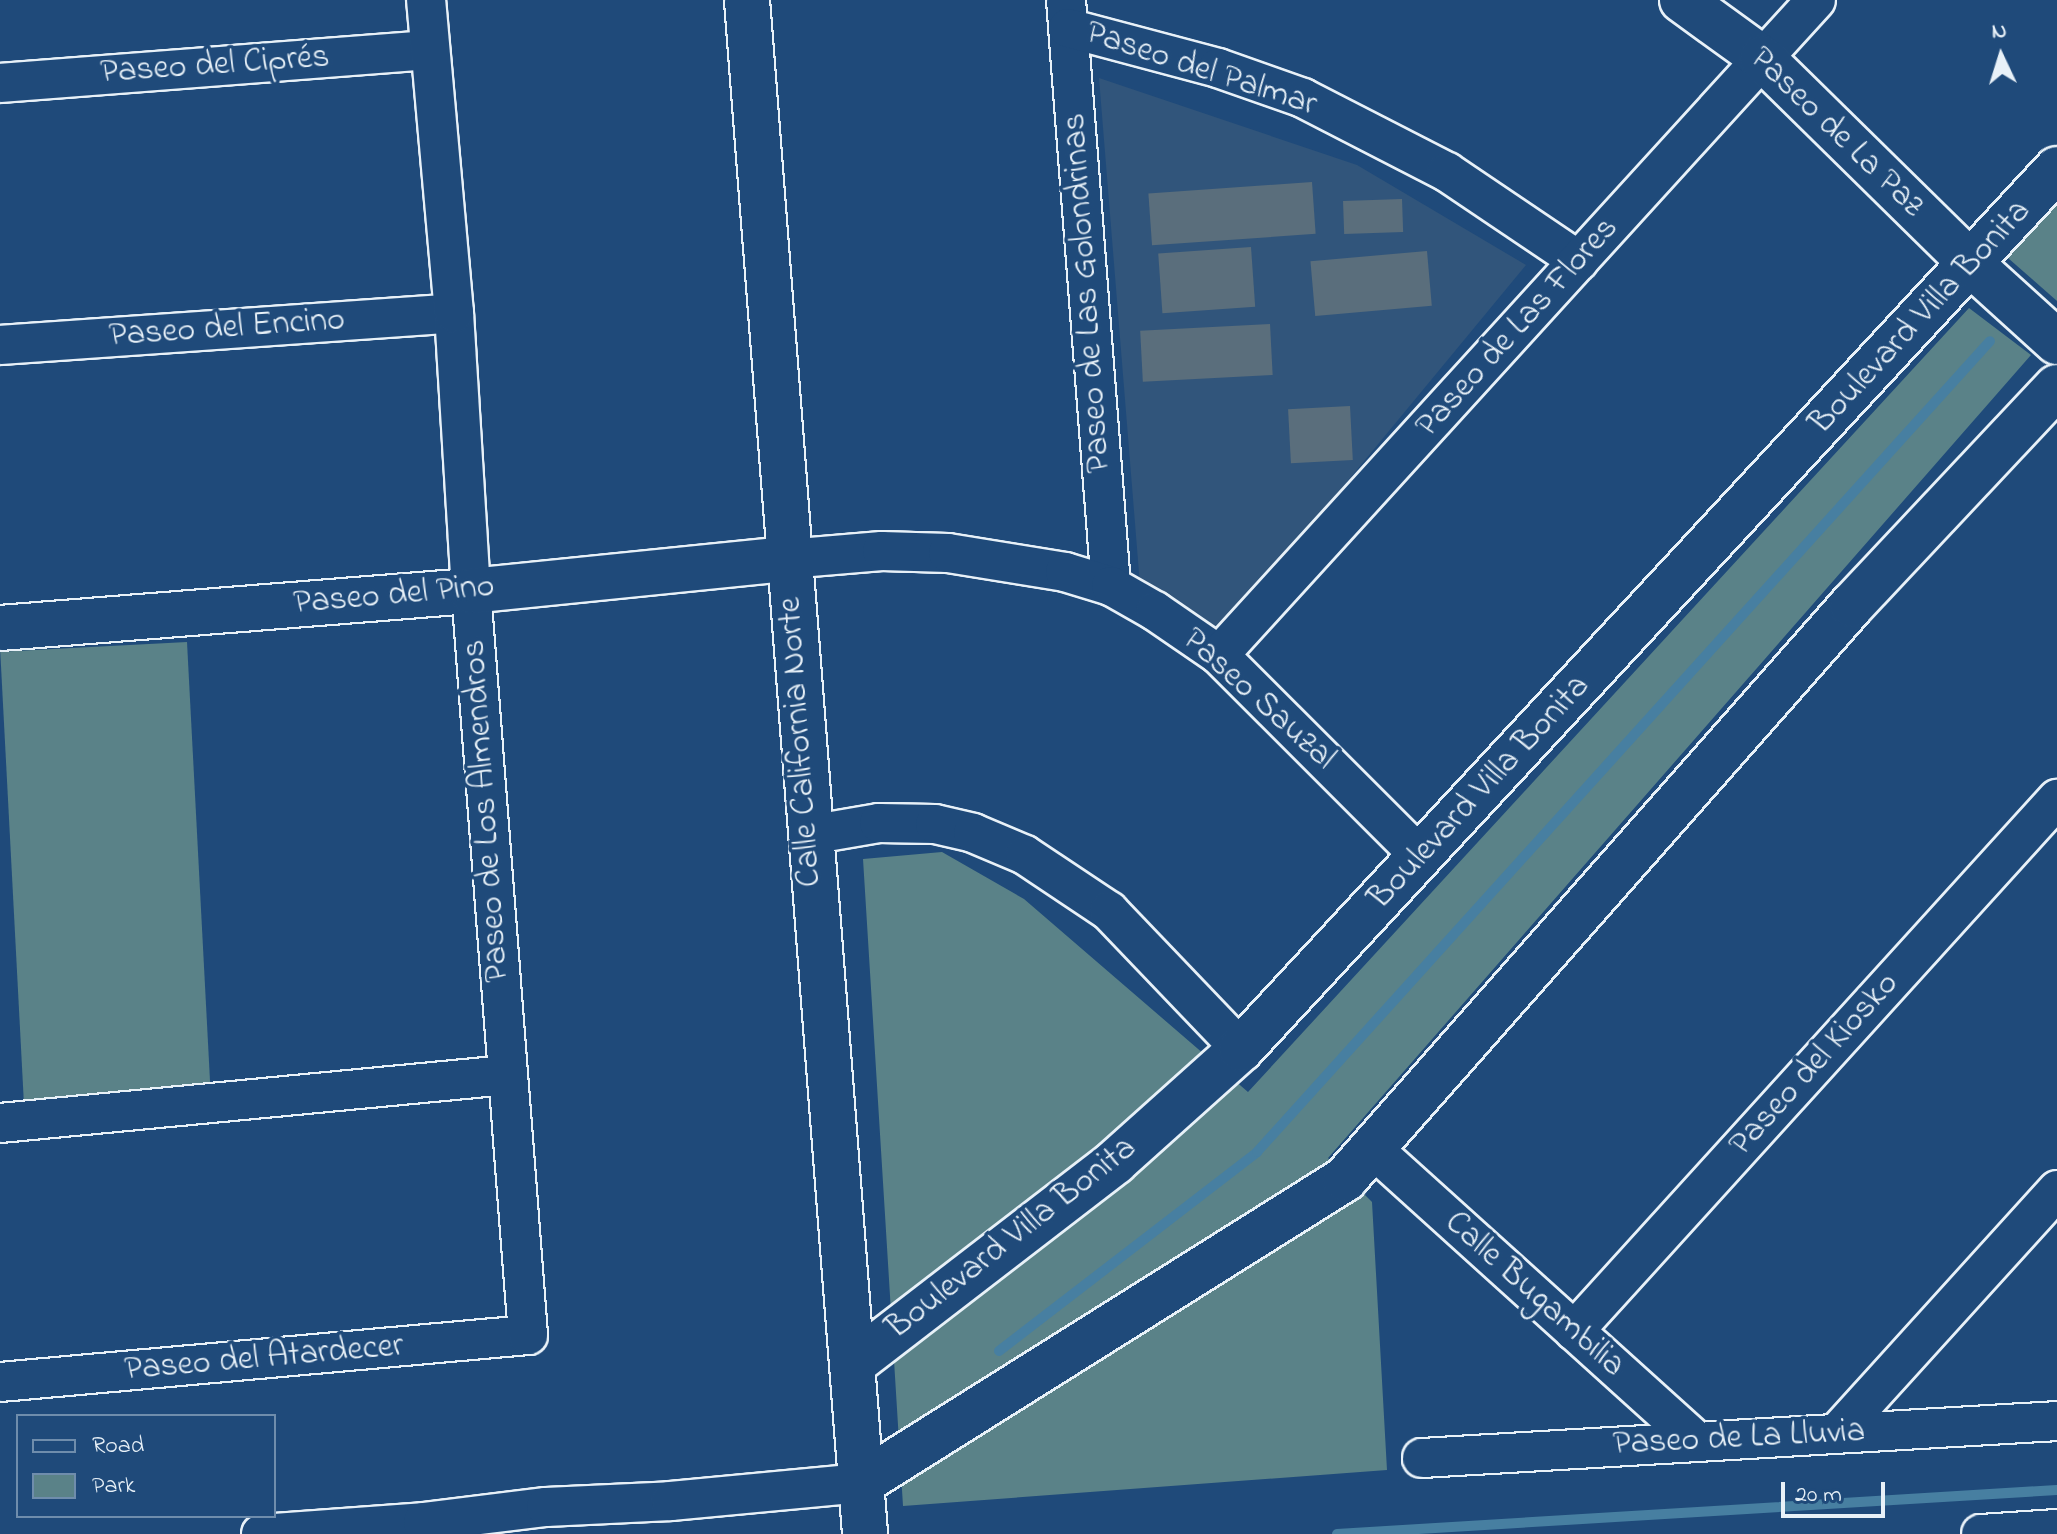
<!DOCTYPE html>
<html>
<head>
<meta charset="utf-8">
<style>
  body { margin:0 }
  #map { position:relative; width:2057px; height:1534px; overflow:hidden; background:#1f4a7a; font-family:"Indie Flower",sans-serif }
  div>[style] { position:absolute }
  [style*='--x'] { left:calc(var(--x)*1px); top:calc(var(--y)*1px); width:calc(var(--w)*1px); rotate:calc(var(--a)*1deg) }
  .built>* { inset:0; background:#31557b }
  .green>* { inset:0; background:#5a8288; transform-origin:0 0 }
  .stream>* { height:10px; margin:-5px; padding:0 5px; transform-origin:5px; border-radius:5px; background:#477fa1 }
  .building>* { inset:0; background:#5a6e7c; transform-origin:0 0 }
  .roads { filter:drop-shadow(2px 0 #e8f1f8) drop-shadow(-2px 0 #e8f1f8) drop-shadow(0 2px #e8f1f8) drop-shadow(0 -2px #e8f1f8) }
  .minor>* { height:38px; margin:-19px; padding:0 19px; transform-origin:19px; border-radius:19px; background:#1f4a7a }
  .tertiary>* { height:44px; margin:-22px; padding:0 22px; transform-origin:22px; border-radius:22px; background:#1f4a7a }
  .primary>* { height:44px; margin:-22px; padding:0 22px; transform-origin:22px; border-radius:22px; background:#1f4a7a }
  span { translate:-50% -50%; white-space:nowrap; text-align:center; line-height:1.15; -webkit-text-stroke:7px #1f4a7a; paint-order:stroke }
  .street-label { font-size:34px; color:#e8f1f8 }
  .legend { position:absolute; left:16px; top:1414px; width:260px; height:104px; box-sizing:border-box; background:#1f4a7a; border:2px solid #6f8dac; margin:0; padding:10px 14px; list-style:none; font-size:24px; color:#e8f1f8 }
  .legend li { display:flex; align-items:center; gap:16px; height:40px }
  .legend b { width:40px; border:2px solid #6f8dac }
  .north { position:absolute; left:1961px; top:16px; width:80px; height:80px; -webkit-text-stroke:6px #1f4a7a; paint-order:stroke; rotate:356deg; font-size:22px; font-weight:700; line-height:32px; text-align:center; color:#e8f1f8 }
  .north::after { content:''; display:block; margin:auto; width:28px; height:36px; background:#e8f1f8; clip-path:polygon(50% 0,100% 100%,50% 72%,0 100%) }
  .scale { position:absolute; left:1781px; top:1482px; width:104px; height:36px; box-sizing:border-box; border:4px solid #e8f1f8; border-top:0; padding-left:10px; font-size:24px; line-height:28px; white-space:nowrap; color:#e8f1f8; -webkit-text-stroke:6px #1f4a7a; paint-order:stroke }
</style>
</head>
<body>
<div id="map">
  <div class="built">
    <div style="clip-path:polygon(1099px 78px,1357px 165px,1526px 265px,1223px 632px,1140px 585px)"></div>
  </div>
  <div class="green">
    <div style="clip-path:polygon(2057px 186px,2057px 301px,2000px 251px)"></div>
    <div style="clip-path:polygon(1969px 308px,2031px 355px,1328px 1158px,1372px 1202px,1387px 1470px,903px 1506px,863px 859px,942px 852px,1024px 899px,1248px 1092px)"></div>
    <div style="left:187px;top:642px;width:464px;height:187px;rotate:87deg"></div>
  </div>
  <div class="stream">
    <div style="--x:999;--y:1351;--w:326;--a:-37.6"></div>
    <div style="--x:1257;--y:1152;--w:1093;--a:-47.89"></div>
    <div style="--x:1337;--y:1534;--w:721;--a:-3.5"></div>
  </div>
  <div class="building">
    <div style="left:1312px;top:182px;width:52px;height:164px;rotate:86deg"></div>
    <div style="left:1402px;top:199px;width:33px;height:59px;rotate:88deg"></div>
    <div style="left:1251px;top:247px;width:60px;height:93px;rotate:86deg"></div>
    <div style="left:1427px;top:251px;width:55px;height:117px;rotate:85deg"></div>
    <div style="left:1270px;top:324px;width:51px;height:130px;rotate:87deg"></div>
    <div style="left:1350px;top:406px;width:54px;height:62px;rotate:87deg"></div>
  </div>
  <div class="roads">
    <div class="minor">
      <div style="--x:1066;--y:0;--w:588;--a:85.61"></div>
      <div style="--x:1068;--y:28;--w:155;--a:14.9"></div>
      <div style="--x:1218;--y:68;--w:90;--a:19.4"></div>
      <div style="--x:1303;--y:98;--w:162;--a:27.2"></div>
      <div style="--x:1447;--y:172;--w:159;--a:34"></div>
      <div style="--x:0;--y:83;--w:431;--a:-4.4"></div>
      <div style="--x:0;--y:345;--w:455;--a:-4"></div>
      <div style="--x:787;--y:559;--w:95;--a:-4.8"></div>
      <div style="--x:882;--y:551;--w:66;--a:1.7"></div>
      <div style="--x:948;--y:553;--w:119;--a:9.2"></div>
      <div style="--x:1065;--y:572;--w:48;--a:16.9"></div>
      <div style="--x:1111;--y:586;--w:51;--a:29.6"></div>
      <div style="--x:1155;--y:611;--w:78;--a:34.5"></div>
      <div style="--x:1219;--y:655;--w:286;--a:45"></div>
      <div style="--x:1219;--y:655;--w:886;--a:-47.65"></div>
      <div style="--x:809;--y:835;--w:71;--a:-9.7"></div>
      <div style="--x:879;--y:823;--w:56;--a:1"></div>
      <div style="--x:935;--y:824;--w:39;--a:13"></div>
      <div style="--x:973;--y:833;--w:56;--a:22.9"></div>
      <div style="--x:1025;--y:855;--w:101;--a:33.7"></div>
      <div style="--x:1109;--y:911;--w:191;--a:46.3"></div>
      <div style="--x:0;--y:1123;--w:509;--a:-5.41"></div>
      <div style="--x:1372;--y:1148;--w:437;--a:42.1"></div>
      <div style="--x:1574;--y:1331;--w:719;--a:-47.76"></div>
      <div style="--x:0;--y:1382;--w:530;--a:-5.09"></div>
      <div style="--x:528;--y:1335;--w:746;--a:-94.38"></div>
      <div style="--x:471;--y:591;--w:279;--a:-93.5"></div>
      <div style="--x:454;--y:313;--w:314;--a:-95.1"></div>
      <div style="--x:1837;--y:1433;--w:328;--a:-47.8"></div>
      <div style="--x:1422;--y:1458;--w:636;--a:-3.33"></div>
      <div style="--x:261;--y:1534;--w:162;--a:-4.2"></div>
      <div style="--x:423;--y:1522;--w:124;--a:-7"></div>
      <div style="--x:546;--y:1507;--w:125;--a:-2.7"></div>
      <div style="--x:671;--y:1501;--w:191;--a:-5.4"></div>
      <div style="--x:1981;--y:1534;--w:76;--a:-3.8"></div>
    </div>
    <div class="tertiary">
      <div style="--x:1682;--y:0;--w:99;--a:35.9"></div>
      <div style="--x:1762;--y:58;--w:310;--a:44.5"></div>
      <div style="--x:1983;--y:275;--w:100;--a:42.2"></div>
      <div style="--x:0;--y:628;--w:472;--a:-4.5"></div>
      <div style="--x:471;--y:591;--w:318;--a:-5.8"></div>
      <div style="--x:853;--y:1364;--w:331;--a:-37.6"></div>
      <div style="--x:1115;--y:1162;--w:169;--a:-41.9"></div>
      <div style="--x:1241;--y:1049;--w:1200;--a:-47.16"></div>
      <div style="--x:861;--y:1483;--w:572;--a:-32.13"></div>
      <div style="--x:1345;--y:1179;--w:766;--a:-48.55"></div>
      <div style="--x:1852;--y:605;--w:299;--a:-46.8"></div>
    </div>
    <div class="primary">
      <div style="--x:747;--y:0;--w:1539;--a:85.6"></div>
    </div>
  </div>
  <div class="street-label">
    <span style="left:215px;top:66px;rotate:-4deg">Paseo del Ciprés</span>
    <span style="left:1201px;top:70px;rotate:18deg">Paseo del Palmar</span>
    <span style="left:1836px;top:133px;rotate:44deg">Paseo de La Paz</span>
    <span style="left:1088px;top:293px;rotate:-94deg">Paseo de Las Golondrinas</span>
    <span style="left:1921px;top:318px;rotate:-47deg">Boulevard Villa Bonita</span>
    <span style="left:1518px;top:328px;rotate:-48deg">Paseo de Las Flores</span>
    <span style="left:227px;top:329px;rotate:-4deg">Paseo del Encino</span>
    <span style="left:394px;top:596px;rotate:-5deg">Paseo del Pino</span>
    <span style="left:1258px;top:700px;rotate:42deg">Paseo Sauzal</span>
    <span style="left:801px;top:742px;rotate:-94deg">Calle California Norte</span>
    <span style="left:1480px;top:793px;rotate:-47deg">Boulevard Villa Bonita</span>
    <span style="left:487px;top:811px;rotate:-94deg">Paseo de Los Almendros</span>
    <span style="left:1815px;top:1065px;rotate:-48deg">Paseo del Kiosko</span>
    <span style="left:1012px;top:1239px;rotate:-38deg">Boulevard Villa Bonita</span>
    <span style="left:1534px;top:1295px;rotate:42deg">Calle Bugambilia</span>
    <span style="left:264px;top:1359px;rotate:-5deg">Paseo del Atardecer</span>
    <span style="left:1739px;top:1439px;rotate:-3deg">Paseo de La Lluvia</span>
  </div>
  <ul class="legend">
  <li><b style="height:10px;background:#1f4a7a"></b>Road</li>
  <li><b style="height:22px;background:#5a8288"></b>Park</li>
  </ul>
  <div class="north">N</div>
  <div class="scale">20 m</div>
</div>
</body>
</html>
